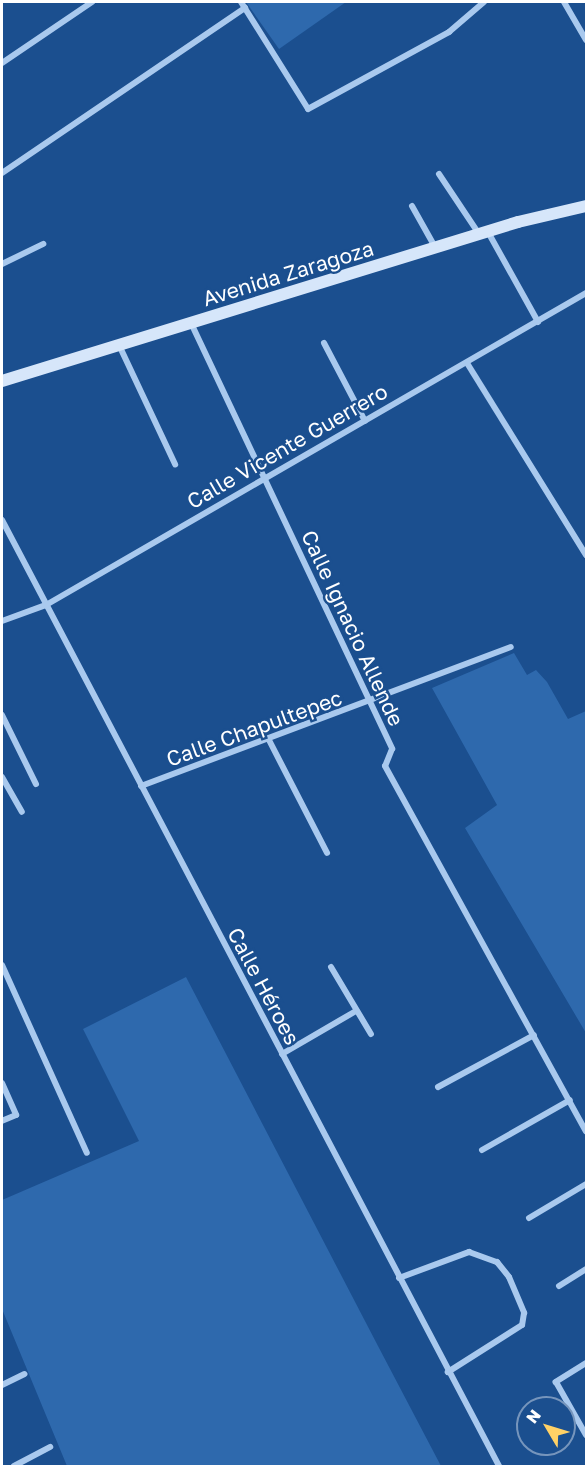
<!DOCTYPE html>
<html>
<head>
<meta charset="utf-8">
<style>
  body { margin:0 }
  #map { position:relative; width:588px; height:1468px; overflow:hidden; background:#1b4f8f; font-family:"Golos Text",sans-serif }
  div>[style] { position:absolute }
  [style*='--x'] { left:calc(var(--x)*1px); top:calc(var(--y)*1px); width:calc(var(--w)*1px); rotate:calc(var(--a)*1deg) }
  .green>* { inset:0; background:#2e69ad }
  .minor>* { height:6px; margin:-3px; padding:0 3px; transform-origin:3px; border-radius:3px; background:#a9c9ee }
  .secondary>* { height:12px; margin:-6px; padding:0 6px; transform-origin:6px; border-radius:6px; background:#d6e6fa }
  span { translate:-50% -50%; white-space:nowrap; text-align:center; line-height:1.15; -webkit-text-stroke:5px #1b4f8f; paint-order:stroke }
  .street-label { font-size:21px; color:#fff }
  .frame { position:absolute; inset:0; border:3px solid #fff; pointer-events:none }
  .north { position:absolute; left:516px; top:1396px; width:60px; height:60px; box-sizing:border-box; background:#1b4f8f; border:2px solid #7695bc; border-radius:50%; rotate:308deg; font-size:16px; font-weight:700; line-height:24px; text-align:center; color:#fff }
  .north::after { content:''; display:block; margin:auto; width:21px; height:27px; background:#ffd166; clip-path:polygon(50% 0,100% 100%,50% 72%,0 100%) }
</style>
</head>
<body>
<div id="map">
  <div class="green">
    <div style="clip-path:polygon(246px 2px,346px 2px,279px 49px)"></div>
    <div style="clip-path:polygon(514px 653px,527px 675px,536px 670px,547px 682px,568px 719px,586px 711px,586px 1033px,465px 828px,497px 805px,432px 688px)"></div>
    <div style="clip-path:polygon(186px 977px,378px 1346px,441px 1466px,67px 1466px,2px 1309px,2px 1200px,139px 1141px,83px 1029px)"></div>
  </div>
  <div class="minor">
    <div style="--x:241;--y:2;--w:126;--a:57.9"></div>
    <div style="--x:308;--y:109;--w:161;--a:-28.6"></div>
    <div style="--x:449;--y:32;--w:46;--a:-40.6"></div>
    <div style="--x:564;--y:2;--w:44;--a:59.9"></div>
    <div style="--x:2;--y:63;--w:109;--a:-34.1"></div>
    <div style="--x:2;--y:173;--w:294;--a:-34.2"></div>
    <div style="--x:439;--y:174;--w:72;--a:56.3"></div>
    <div style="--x:412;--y:206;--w:47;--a:60.7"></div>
    <div style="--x:488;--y:232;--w:103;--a:60.9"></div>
    <div style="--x:2;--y:264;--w:46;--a:-26"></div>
    <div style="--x:191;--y:323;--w:471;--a:64.7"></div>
    <div style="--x:392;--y:749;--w:18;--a:112"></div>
    <div style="--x:385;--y:766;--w:417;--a:61.2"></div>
    <div style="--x:324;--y:343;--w:88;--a:62.3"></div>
    <div style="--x:119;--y:345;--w:132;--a:64.8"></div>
    <div style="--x:467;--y:363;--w:226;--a:58.2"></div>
    <div style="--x:2;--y:520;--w:1069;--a:62.28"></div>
    <div style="--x:2;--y:621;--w:47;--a:-20"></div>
    <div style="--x:46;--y:605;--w:624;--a:-30.02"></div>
    <div style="--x:2;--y:715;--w:77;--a:63.8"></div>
    <div style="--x:269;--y:740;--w:127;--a:62.8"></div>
    <div style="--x:2;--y:777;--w:40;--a:60.3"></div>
    <div style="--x:141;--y:786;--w:395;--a:-20.6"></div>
    <div style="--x:2;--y:965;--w:206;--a:65.7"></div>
    <div style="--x:331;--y:967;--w:78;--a:59.2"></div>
    <div style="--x:282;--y:1054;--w:86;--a:-30.2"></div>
    <div style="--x:2;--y:1083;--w:35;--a:66"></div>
    <div style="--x:16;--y:1115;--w:15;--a:157"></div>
    <div style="--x:438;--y:1087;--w:109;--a:-28.4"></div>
    <div style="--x:482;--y:1150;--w:101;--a:-29.6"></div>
    <div style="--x:529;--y:1218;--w:66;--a:-30.8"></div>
    <div style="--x:399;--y:1278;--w:75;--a:-20.4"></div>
    <div style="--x:469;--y:1252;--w:30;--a:20"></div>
    <div style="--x:497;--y:1262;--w:19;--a:51"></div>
    <div style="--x:509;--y:1277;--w:39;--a:67"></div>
    <div style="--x:524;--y:1313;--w:12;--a:99"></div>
    <div style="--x:522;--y:1325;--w:88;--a:147.6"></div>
    <div style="--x:559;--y:1286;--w:32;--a:-32"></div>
    <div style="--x:586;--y:1363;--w:36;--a:148"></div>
    <div style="--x:556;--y:1382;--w:61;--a:60.5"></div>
    <div style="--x:2;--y:1385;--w:25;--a:-26"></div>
    <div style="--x:14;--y:1466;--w:41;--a:-27.8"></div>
  </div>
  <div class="secondary">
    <div style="--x:2;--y:381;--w:540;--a:-17.13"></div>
    <div style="--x:518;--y:222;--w:70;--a:-13.2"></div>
  </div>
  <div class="street-label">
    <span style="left:288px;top:273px;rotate:-17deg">Avenida Zaragoza</span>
    <span style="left:287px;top:446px;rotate:-30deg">Calle Vicente Guerrero</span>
    <span style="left:353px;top:628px;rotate:65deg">Calle Ignacio Allende</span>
    <span style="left:254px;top:728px;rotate:-20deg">Calle Chapultepec</span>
    <span style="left:264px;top:986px;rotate:62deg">Calle Héroes</span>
  </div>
  <div class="frame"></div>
  <div class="north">N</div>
</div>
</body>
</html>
